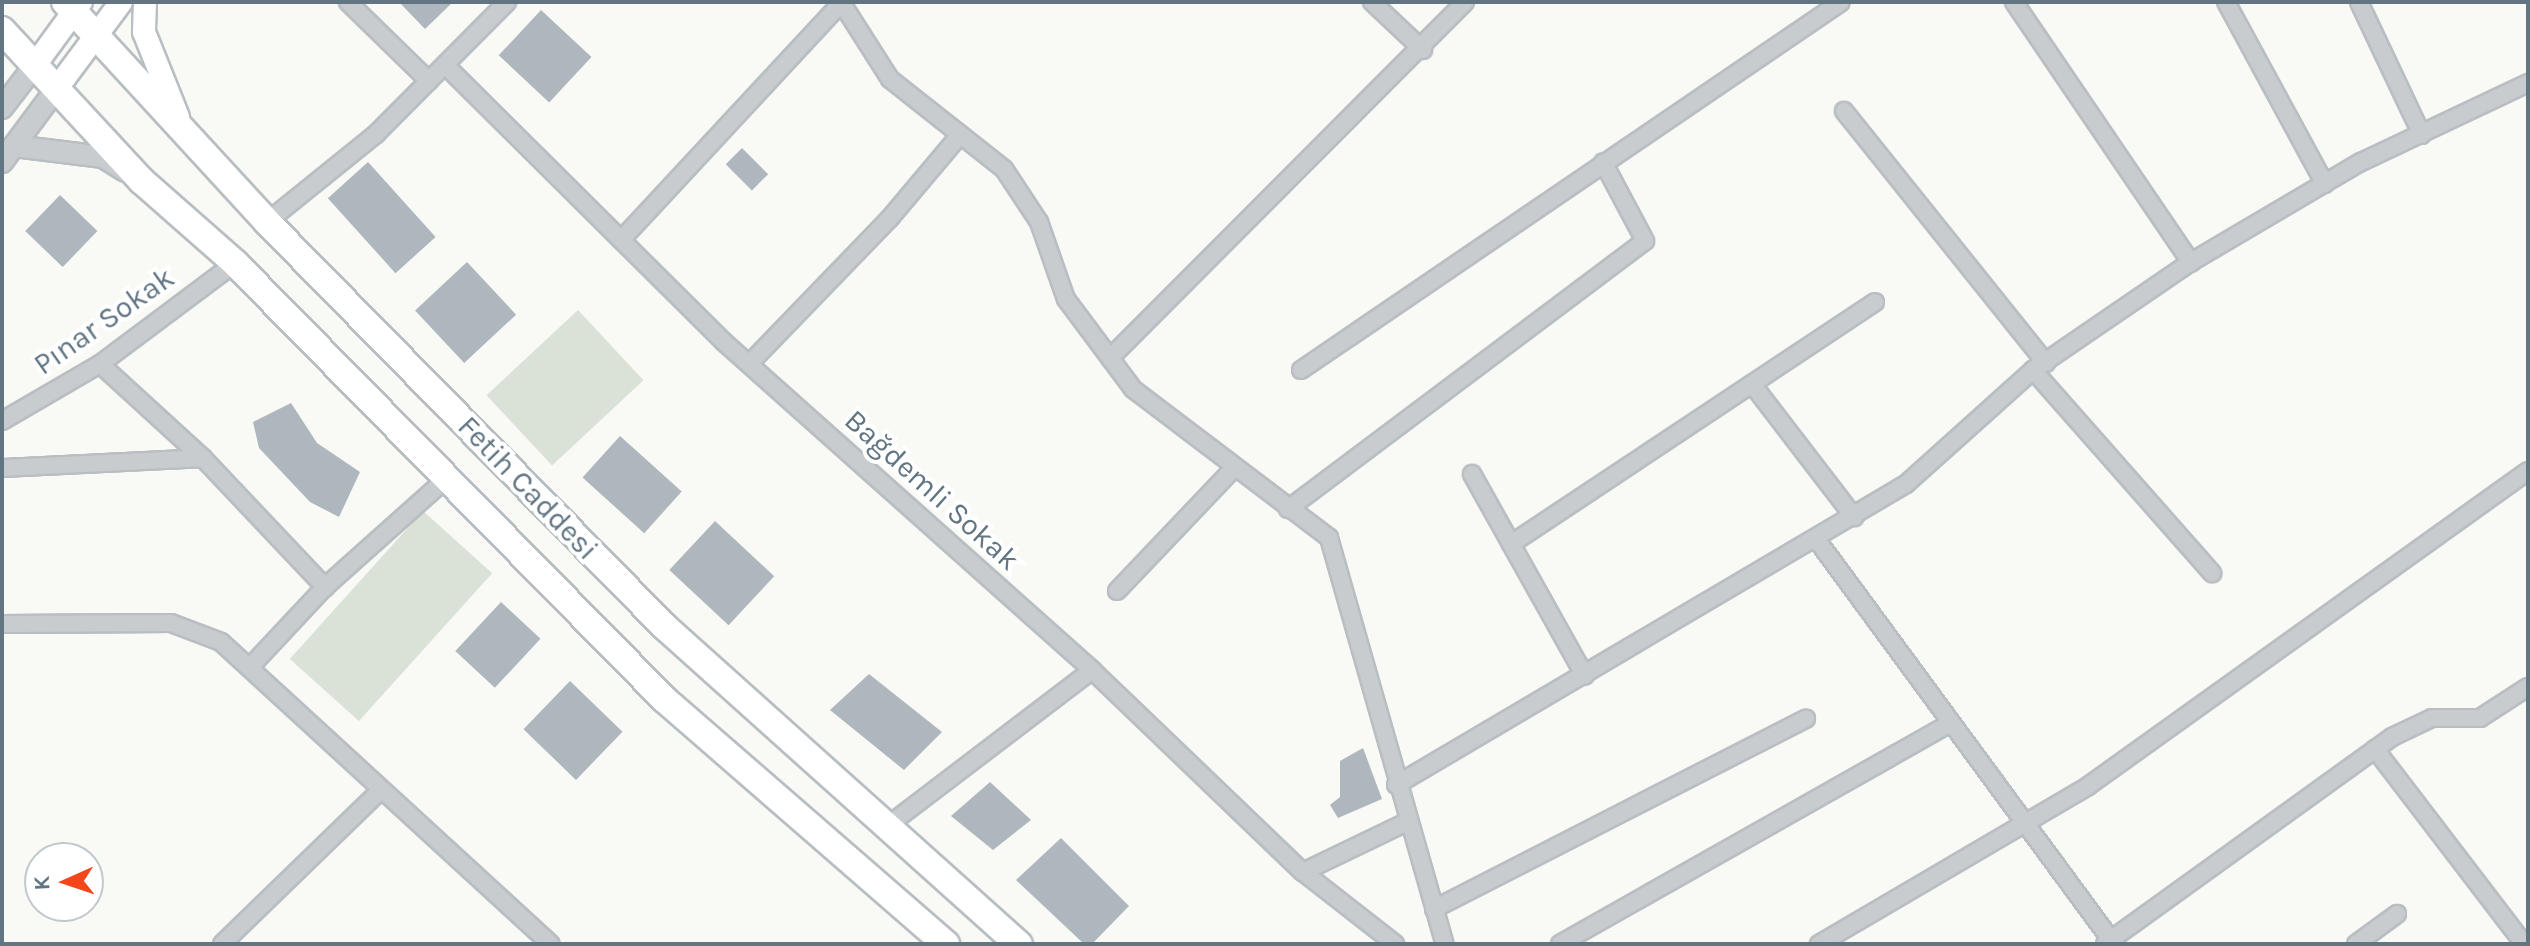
<!DOCTYPE html>
<html>
<head>
<meta charset="utf-8">
<style>
  body { margin:0 }
  #map { position:relative; width:2530px; height:946px; overflow:hidden; background:#f9f9f6; font-family:Karla,sans-serif }
  div>[style] { position:absolute }
  [style*='--x'] { left:calc(var(--x)*1px); top:calc(var(--y)*1px); width:calc(var(--w)*1px); rotate:calc(var(--a)*1deg) }
  .green>* { inset:0; background:#dae1d6; transform-origin:0 0 }
  .building>* { inset:0; background:#aeb7bd; transform-origin:0 0 }
  .roads { filter:drop-shadow(2px 0 #b8bec2) drop-shadow(-2px 0 #b8bec2) drop-shadow(0 2px #b8bec2) drop-shadow(0 -2px #b8bec2) }
  .minor>* { height:16px; margin:-8px; padding:0 8px; transform-origin:8px; border-radius:8px; background:#c8cccf }
  .tertiary>* { height:20px; margin:-10px; padding:0 10px; transform-origin:10px; border-radius:10px; background:#c8cccf }
  .secondary>* { height:22px; margin:-11px; padding:0 11px; transform-origin:11px; border-radius:11px; background:#fff }
  .primary>* { height:26px; margin:-13px; padding:0 13px; transform-origin:13px; border-radius:13px; background:#fff }
  span { translate:-50% -50%; white-space:nowrap; text-align:center; line-height:1.15; -webkit-text-stroke:8px #fff; paint-order:stroke }
  .street-label { font-size:30px; color:#617583 }
  .frame { position:absolute; inset:0; border:4px solid #617583; pointer-events:none }
  .north { position:absolute; left:24px; top:842px; width:80px; height:80px; box-sizing:border-box; background:#fff; border:2px solid #c0c8cd; border-radius:50%; rotate:267deg; font-size:22px; font-weight:700; line-height:32px; text-align:center; color:#617583 }
  .north::after { content:''; display:block; margin:auto; width:28px; height:36px; background:#f3461b; clip-path:polygon(50% 0,100% 100%,50% 72%,0 100%) }
</style>
</head>
<body>
<div id="map">
  <div class="green">
    <div style="left:578px;top:310px;width:96px;height:125px;rotate:47deg"></div>
    <div style="left:423px;top:511px;width:93px;height:199px;rotate:42deg"></div>
  </div>
  <div class="building">
    <div style="clip-path:polygon(399px 2px,453px 2px,425px 29px)"></div>
    <div style="left:541px;top:10px;width:69px;height:62px;rotate:43deg"></div>
    <div style="left:742px;top:148px;width:37px;height:23px;rotate:45deg"></div>
    <div style="left:368px;top:162px;width:101px;height:54px;rotate:48deg"></div>
    <div style="left:60px;top:195px;width:52px;height:50px;rotate:44deg"></div>
    <div style="left:467px;top:262px;width:72px;height:71px;rotate:47deg"></div>
    <div style="clip-path:polygon(291px 403px,317px 443px,360px 472px,339px 517px,310px 502px,259px 448px,253px 422px)"></div>
    <div style="left:620px;top:436px;width:83px;height:56px;rotate:42deg"></div>
    <div style="left:715px;top:521px;width:81px;height:67px;rotate:43deg"></div>
    <div style="left:501px;top:602px;width:54px;height:67px;rotate:43deg"></div>
    <div style="clip-path:polygon(869px 674px,942px 732px,904px 770px,830px 710px)"></div>
    <div style="left:570px;top:681px;width:73px;height:67px;rotate:44deg"></div>
    <div style="clip-path:polygon(1363px 748px,1382px 799px,1338px 818px,1330px 805px,1340px 797px,1340px 761px)"></div>
    <div style="clip-path:polygon(990px 782px,1031px 820px,993px 850px,951px 816px)"></div>
    <div style="clip-path:polygon(1061px 838px,1129px 906px,1092px 944px,1084px 944px,1016px 880px)"></div>
  </div>
  <div class="roads">
    <div class="minor">
      <div style="--x:348;--y:2;--w:113;--a:44.3"></div>
      <div style="--x:841;--y:2;--w:91;--a:57.5"></div>
      <div style="--x:890;--y:79;--w:145;--a:38.3"></div>
      <div style="--x:1004;--y:169;--w:64;--a:56.6"></div>
      <div style="--x:1039;--y:222;--w:82;--a:70.7"></div>
      <div style="--x:1066;--y:299;--w:112;--a:53.3"></div>
      <div style="--x:1133;--y:389;--w:246;--a:37.2"></div>
      <div style="--x:1329;--y:538;--w:422;--a:74.1"></div>
      <div style="--x:1372;--y:2;--w:70;--a:43.3"></div>
      <div style="--x:2014;--y:2;--w:315;--a:55.8"></div>
      <div style="--x:2226;--y:2;--w:207;--a:61.5"></div>
      <div style="--x:2359;--y:2;--w:147;--a:64.7"></div>
      <div style="--x:445;--y:65;--w:393;--a:44.8"></div>
      <div style="--x:724;--y:342;--w:493;--a:41.7"></div>
      <div style="--x:1092;--y:670;--w:292;--a:43.8"></div>
      <div style="--x:1303;--y:872;--w:117;--a:38"></div>
      <div style="--x:1844;--y:111;--w:323;--a:51.3"></div>
      <div style="--x:267;--y:222;--w:140;--a:-38.9"></div>
      <div style="--x:376;--y:134;--w:186;--a:-45.2"></div>
      <div style="--x:621;--y:240;--w:323;--a:-47.1"></div>
      <div style="--x:1110;--y:358;--w:503;--a:-45.08"></div>
      <div style="--x:100;--y:364;--w:139;--a:42.4"></div>
      <div style="--x:203;--y:458;--w:178;--a:46.6"></div>
      <div style="--x:749;--y:364;--w:203;--a:-46"></div>
      <div style="--x:890;--y:218;--w:109;--a:-49.9"></div>
      <div style="--x:1301;--y:370;--w:653;--a:-34.27"></div>
      <div style="--x:2033;--y:370;--w:271;--a:48.6"></div>
      <div style="--x:1752;--y:384;--w:168;--a:52.5"></div>
      <div style="--x:2;--y:421;--w:113;--a:-30.2"></div>
      <div style="--x:100;--y:364;--w:169;--a:-36.8"></div>
      <div style="--x:2;--y:468;--w:201;--a:-2.8"></div>
      <div style="--x:1472;--y:474;--w:231;--a:60.8"></div>
      <div style="--x:1288;--y:509;--w:446;--a:-36.9"></div>
      <div style="--x:1645;--y:241;--w:89;--a:-118"></div>
      <div style="--x:1817;--y:540;--w:501;--a:53.68"></div>
      <div style="--x:1511;--y:544;--w:437;--a:-33.6"></div>
      <div style="--x:1117;--y:591;--w:168;--a:-46.4"></div>
      <div style="--x:2;--y:624;--w:169;--a:-0.3"></div>
      <div style="--x:171;--y:623;--w:53;--a:20.8"></div>
      <div style="--x:221;--y:642;--w:447;--a:42.5"></div>
      <div style="--x:251;--y:666;--w:108;--a:-46.9"></div>
      <div style="--x:325;--y:587;--w:162;--a:-41.8"></div>
      <div style="--x:2375;--y:749;--w:245;--a:52.6"></div>
      <div style="--x:1396;--y:785;--w:592;--a:-30.55"></div>
      <div style="--x:1906;--y:484;--w:171;--a:-41.9"></div>
      <div style="--x:2033;--y:370;--w:191;--a:-34.4"></div>
      <div style="--x:2191;--y:262;--w:197;--a:-30.5"></div>
      <div style="--x:2361;--y:162;--w:185;--a:-25.3"></div>
      <div style="--x:886;--y:827;--w:259;--a:-37.3"></div>
      <div style="--x:1303;--y:872;--w:118;--a:-25.7"></div>
      <div style="--x:1434;--y:909;--w:418;--a:-27.1"></div>
      <div style="--x:222;--y:944;--w:219;--a:-44.1"></div>
      <div style="--x:1560;--y:944;--w:447;--a:-29.5"></div>
      <div style="--x:1819;--y:944;--w:312;--a:-30.4"></div>
      <div style="--x:2088;--y:786;--w:541;--a:-35.6"></div>
      <div style="--x:2105;--y:944;--w:354;--a:-35.8"></div>
      <div style="--x:2392;--y:737;--w:44;--a:-25.4"></div>
      <div style="--x:2432;--y:718;--w:48;--a:0"></div>
      <div style="--x:2480;--y:718;--w:57;--a:-32.9"></div>
      <div style="--x:2356;--y:944;--w:51;--a:-36.2"></div>
    </div>
    <div class="tertiary">
      <div style="--x:2;--y:108;--w:54;--a:-52.5"></div>
      <div style="--x:14;--y:146;--w:90;--a:7"></div>
      <div style="--x:103;--y:157;--w:26;--a:32"></div>
      <div style="--x:2;--y:162;--w:92;--a:-53.4"></div>
    </div>
    <div class="secondary">
      <div style="--x:145;--y:2;--w:30;--a:92"></div>
      <div style="--x:144;--y:32;--w:92;--a:68.2"></div>
      <div style="--x:35;--y:65;--w:78;--a:-53.9"></div>
      <div style="--x:57;--y:88;--w:107;--a:-53.3"></div>
    </div>
    <div class="primary">
      <div style="--x:65;--y:2;--w:299;--a:47.4"></div>
      <div style="--x:267;--y:222;--w:566;--a:45.5"></div>
      <div style="--x:664;--y:626;--w:477;--a:41.9"></div>
      <div style="--x:2;--y:30;--w:206;--a:47.2"></div>
      <div style="--x:142;--y:181;--w:124;--a:41.4"></div>
      <div style="--x:235;--y:263;--w:612;--a:45.46"></div>
      <div style="--x:664;--y:699;--w:374;--a:41"></div>
    </div>
  </div>
  <div class="street-label">
    <span style="left:104px;top:321px;rotate:-35deg">Pınar Sokak</span>
    <span style="left:528px;top:488px;rotate:46deg">Fetih Caddesi</span>
    <span style="left:932px;top:490px;rotate:42deg">Bağdemli Sokak</span>
  </div>
  <div class="frame"></div>
  <div class="north">K</div>
</div>
</body>
</html>
